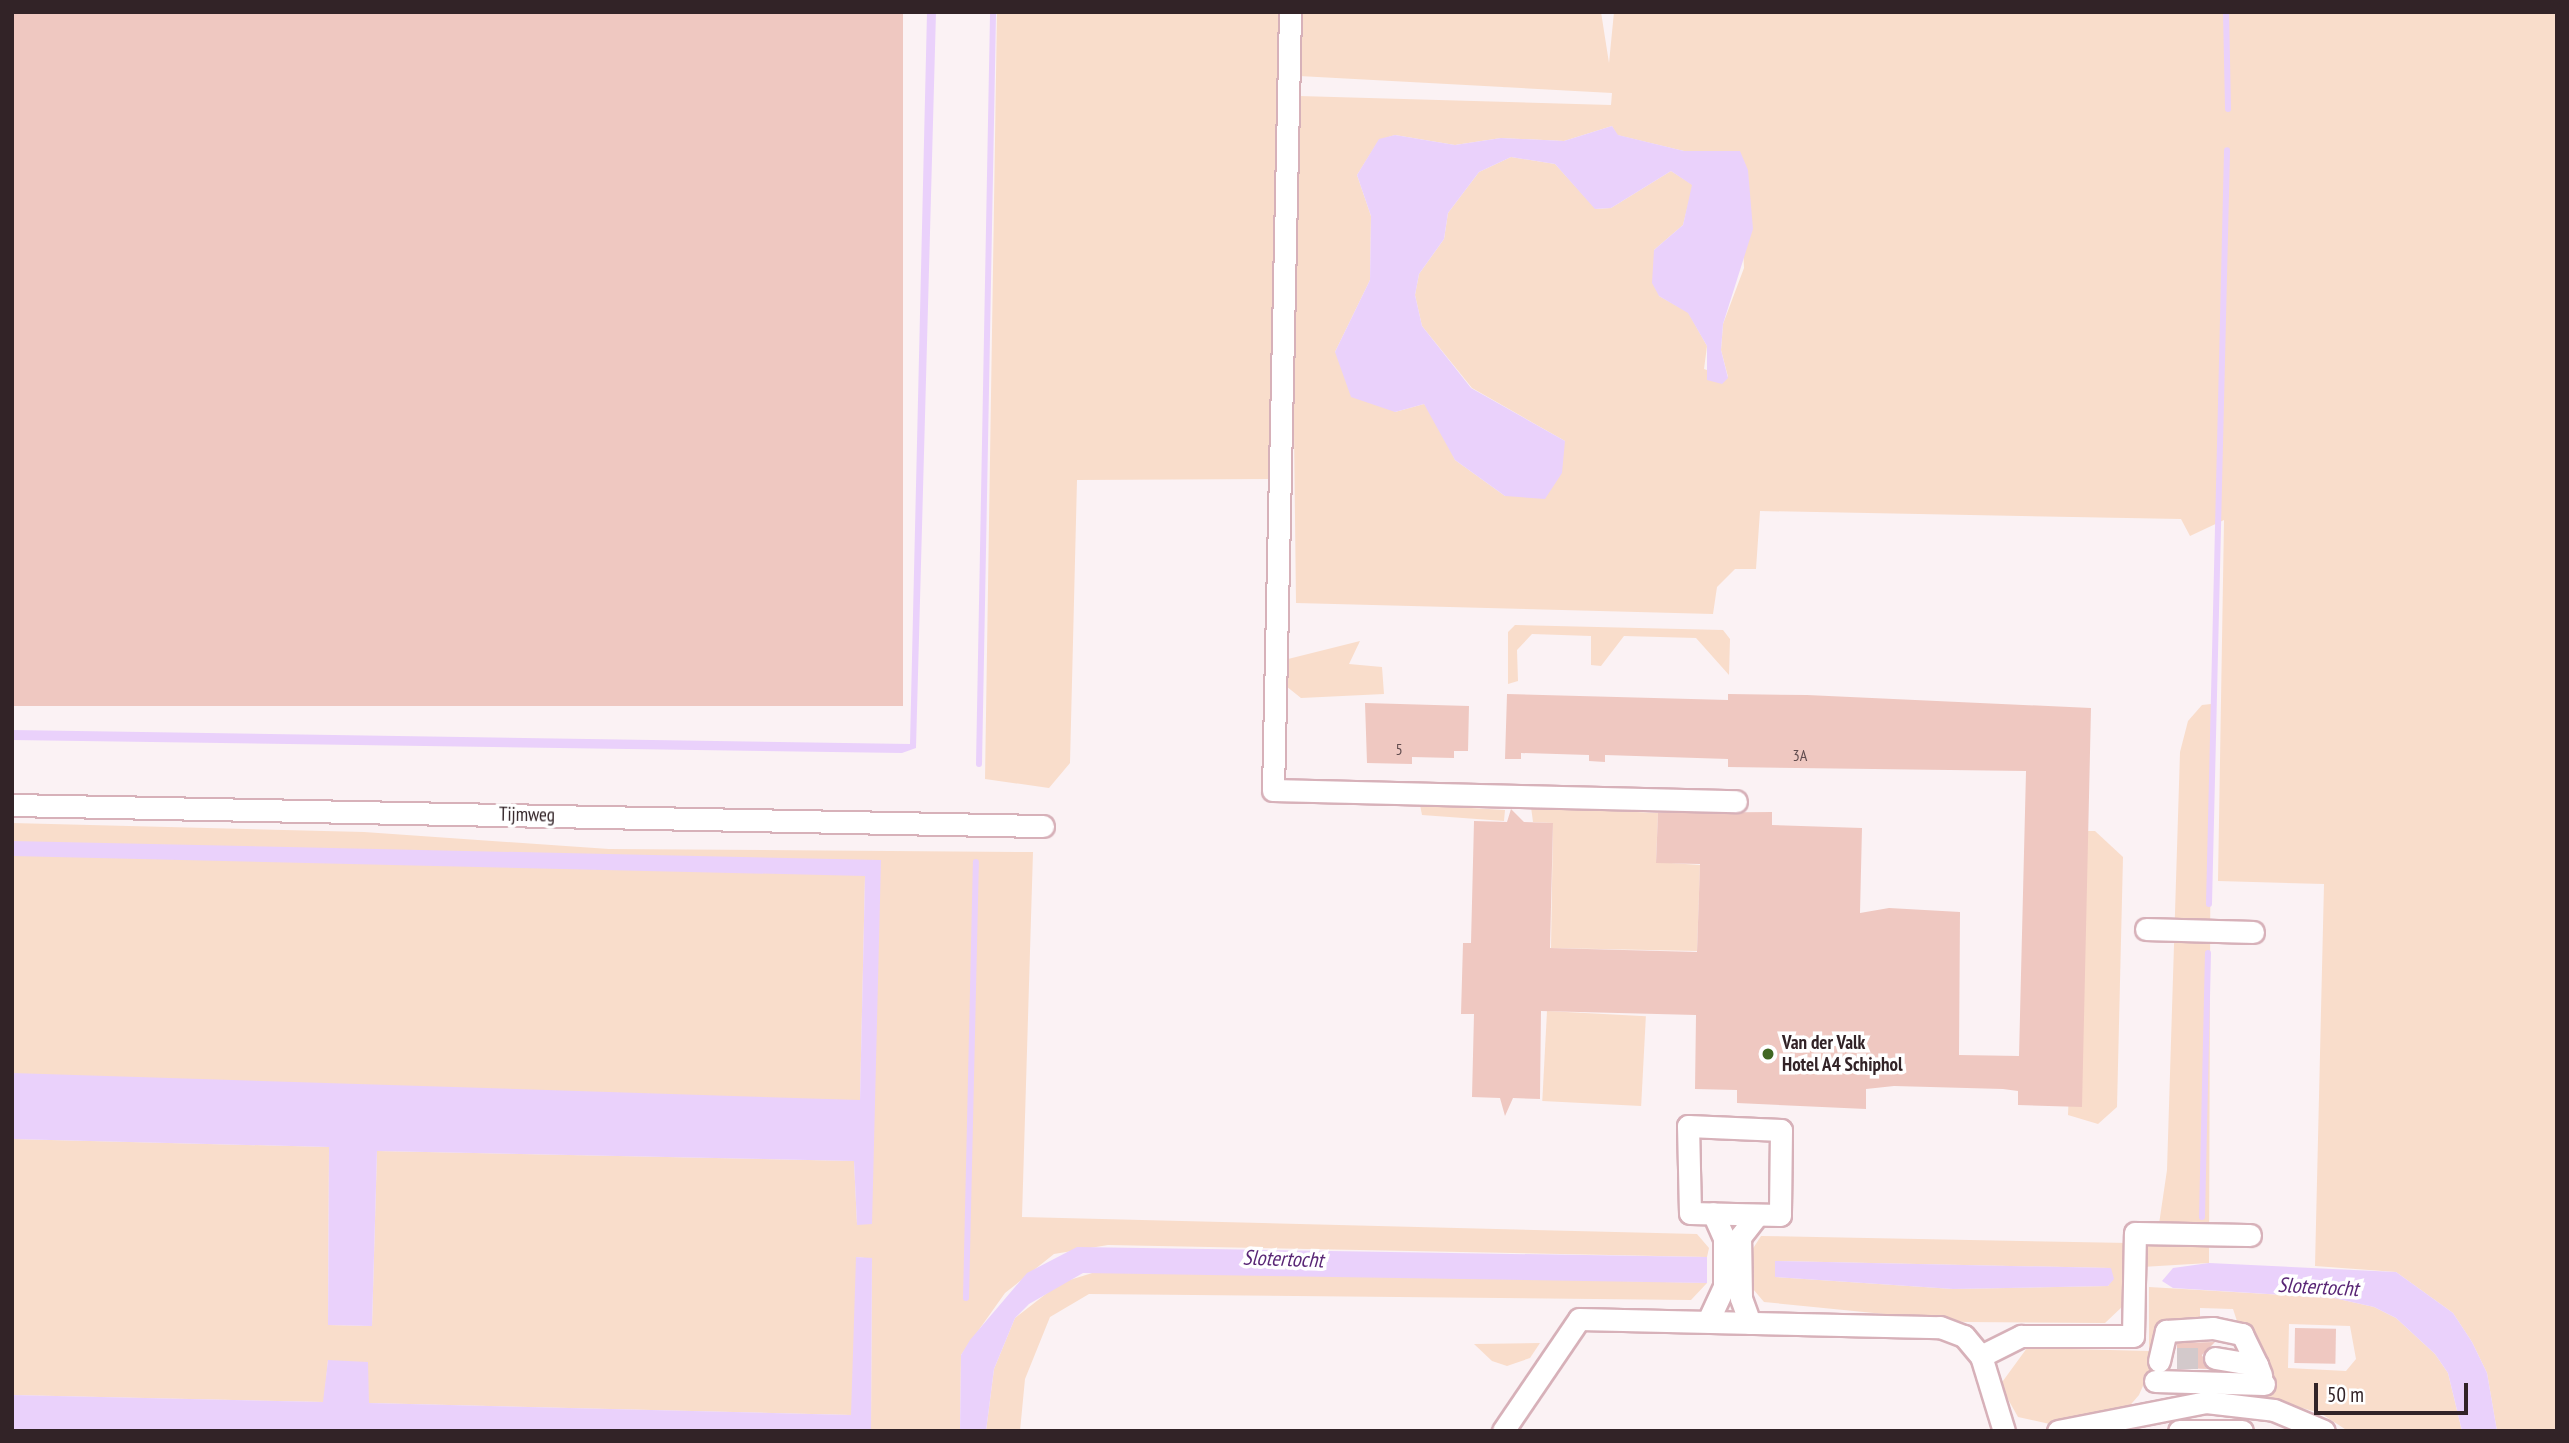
<!DOCTYPE html>
<html>
<head>
<meta charset="utf-8">
<style>
  body { margin:0 }
  #map { position:relative; width:2569px; height:1443px; overflow:hidden; background:#fbf2f4; font-family:"PT Sans Narrow",sans-serif }
  div>[style] { position:absolute }
  [style*='--x'] { left:calc(var(--x)*1px); top:calc(var(--y)*1px); width:calc(var(--w)*1px); rotate:calc(var(--a)*1deg) }
  .green>* { inset:0; background:#f9ddcb; transform-origin:0 0 }
  .water>* { inset:0; background:#ead1fb }
  .stream>* { height:6px; margin:-3px; padding:0 3px; transform-origin:3px; border-radius:3px; background:#ead1fb }
  .building>* { inset:0; background:#efc8c1; transform-origin:0 0 }
  .minor-tunnel>* { height:21px; margin-top:-10.5px; transform-origin:0; background:repeating-linear-gradient(90deg,#d3c9cb 0 21px,transparent 0 31px) }
  .roads { filter:drop-shadow(2px 0 #d7b1b9) drop-shadow(-2px 0 #d7b1b9) drop-shadow(0 2px #d7b1b9) drop-shadow(0 -2px #d7b1b9) }
  .minor>* { height:21px; margin:-10.5px; padding:0 10.5px; transform-origin:10.5px; border-radius:10.5px; background:#fff }
  .dots>* { width:19px; height:19px; translate:-50% -50%; box-sizing:border-box; border:4px solid #fff; border-radius:50% }
  span { translate:-50% -50%; white-space:nowrap; text-align:center; line-height:1.15; -webkit-text-stroke:7px #fff; paint-order:stroke }
  .number-label { font-size:16px; color:#614c4e }
  .number-label span { -webkit-text-stroke-width:0 }
  .street-label { font-size:19px; color:#322327 }
  .poi-label { font-size:19px; color:#322327; font-weight:700 }
  .left { translate:0 -50%; text-align:left }
  .water-label { font-size:21px; color:#592675; font-style:italic }
  .frame { position:absolute; inset:0; border:14px solid #322327; pointer-events:none }
  .scale { position:absolute; left:2314px; top:1383px; width:154px; height:32px; box-sizing:border-box; border:4px solid #322327; border-top:0; padding-left:9px; font-size:21px; line-height:24px; white-space:nowrap; color:#322327; -webkit-text-stroke:5px #fff; paint-order:stroke }
</style>
</head>
<body>
<div id="map">
  <div class="green">
    <div style="clip-path:polygon(997px 12px,1285px 12px,1269px 479px,1077px 480px,1070px 763px,1049px 788px,985px 779px)"></div>
    <div style="clip-path:polygon(evenodd,1300px 12px,1601px 12px,1609px 63px,1614px 12px,2557px 12px,2557px 1431px,2497px 1431px,2487px 1373px,2472px 1342px,2453px 1313px,2396px 1272px,2315px 1266px,2324px 884px,2218px 881px,2224px 520px,2190px 536px,2181px 519px,1760px 511px,1756px 569px,1735px 569px,1717px 587px,1713px 614px,1296px 603px,1293px 347px,1299px 96px,1611px 105px,1612px 93px,1299px 76px,1300px 12px,1612px 126px,1617px 135px,1684px 151px,1739px 151px,1744px 268px,1723px 324px,1721px 350px,1728px 377px,1704px 369px,1707px 346px,1688px 312px,1659px 296px,1654px 250px,1683px 225px,1693px 185px,1671px 171px,1611px 208px,1596px 209px,1555px 164px,1511px 157px,1479px 172px,1448px 213px,1444px 239px,1419px 274px,1415px 295px,1422px 326px,1472px 388px,1565px 441px,1505px 496px,1455px 460px,1432px 410px,1424px 404px,1395px 412px,1335px 352px,1370px 280px,1371px 216px,1357px 175px,1379px 140px,1395px 135px,1455px 145px,1501px 138px,1564px 141px,1612px 126px)"></div>
    <div style="clip-path:polygon(1515px 625px,1723px 630px,1730px 639px,1729px 675px,1696px 638px,1624px 636px,1601px 666px,1591px 665px,1591px 636px,1532px 634px,1517px 650px,1518px 681px,1508px 684px,1508px 632px)"></div>
    <div style="clip-path:polygon(1360px 641px,1349px 664px,1382px 667px,1384px 694px,1301px 698px,1286px 686px,1288px 659px)"></div>
    <div style="clip-path:polygon(evenodd,2211px 704px,2209px 1263px,2125px 1268px,2123px 1306px,2105px 1323px,1965px 1322px,1764px 1302px,1753px 1289px,1752px 1250px,1761px 1236px,2129px 1243px,2159px 1224px,2167px 1170px,2180px 752px,2188px 721px,2202px 705px,2211px 704px,1775px 1261px,2110px 1268px,2113px 1279px,2108px 1286px,1953px 1289px,1775px 1277px,1775px 1261px)"></div>
    <div style="clip-path:polygon(1420px 805px,1505px 810px,1504px 821px,1422px 815px)"></div>
    <div style="clip-path:polygon(1531px 807px,1658px 813px,1656px 862px,1700px 865px,1697px 951px,1551px 948px,1553px 823px,1533px 822px)"></div>
    <div style="clip-path:polygon(12px 823px,364px 832px,609px 849px,1033px 852px,1022px 1217px,1697px 1234px,1709px 1248px,1707px 1257px,1108px 1245px,1054px 1254px,1005px 1293px,961px 1355px,960px 1431px,871px 1431px,872px 1259px,857px 1257px,852px 1415px,369px 1403px,328px 1360px,324px 1402px,12px 1395px,12px 1139px,329px 1147px,328px 1325px,372px 1326px,377px 1151px,854px 1161px,857px 1224px,872px 1224px,865px 876px,860px 1101px,12px 1074px)"></div>
    <div style="clip-path:polygon(2079px 831px,2095px 831px,2123px 857px,2117px 1107px,2098px 1124px,2068px 1115px)"></div>
    <div style="left:1547px;top:1011px;width:99px;height:90px;rotate:3deg"></div>
    <div style="clip-path:polygon(1102px 1270px,1281px 1273px,1707px 1283px,1691px 1300px,1089px 1294px,1050px 1317px,1025px 1379px,1020px 1431px,986px 1431px,994px 1369px,1015px 1318px,1060px 1283px)"></div>
    <div style="clip-path:polygon(evenodd,2149px 1287px,2334px 1298px,2374px 1307px,2396px 1318px,2435px 1354px,2448px 1373px,2462px 1431px,2348px 1431px,2320px 1413px,2262px 1397px,2233px 1309px,2200px 1308px,2200px 1319px,2171px 1322px,2139px 1395px,2126px 1410px,2054px 1425px,2018px 1417px,2000px 1385px,2027px 1348px,2149px 1351px,2149px 1287px,2289px 1324px,2350px 1326px,2356px 1359px,2346px 1371px,2288px 1368px,2289px 1324px)"></div>
    <div style="clip-path:polygon(1540px 1343px,1530px 1358px,1507px 1366px,1492px 1361px,1474px 1344px)"></div>
  </div>
  <div class="water">
    <div style="clip-path:polygon(927px 12px,936px 12px,916px 748px,902px 753px,12px 740px,12px 730px,910px 744px)"></div>
    <div style="clip-path:polygon(1612px 126px,1618px 135px,1684px 151px,1740px 151px,1748px 170px,1753px 229px,1723px 324px,1721px 350px,1728px 378px,1722px 384px,1707px 380px,1707px 346px,1688px 313px,1659px 296px,1652px 283px,1654px 250px,1683px 225px,1692px 185px,1671px 171px,1611px 208px,1595px 209px,1555px 164px,1511px 157px,1479px 172px,1448px 213px,1444px 239px,1419px 274px,1415px 295px,1422px 326px,1471px 388px,1565px 441px,1562px 473px,1545px 499px,1505px 496px,1455px 460px,1424px 404px,1395px 412px,1351px 397px,1335px 352px,1370px 280px,1371px 216px,1357px 175px,1379px 139px,1395px 135px,1455px 145px,1501px 138px,1564px 141px)"></div>
    <div style="clip-path:polygon(12px 841px,881px 860px,872px 1224px,857px 1225px,854px 1161px,377px 1151px,372px 1326px,328px 1325px,329px 1147px,12px 1139px,12px 1073px,860px 1100px,865px 876px,12px 856px)"></div>
    <div style="clip-path:polygon(1077px 1247px,1707px 1257px,1707px 1283px,1083px 1273px,1029px 1304px,1015px 1318px,994px 1369px,986px 1431px,960px 1431px,961px 1355px,970px 1340px,1027px 1273px)"></div>
    <div style="clip-path:polygon(856px 1257px,872px 1258px,871px 1431px,12px 1431px,12px 1395px,323px 1402px,328px 1360px,368px 1362px,369px 1403px,851px 1415px)"></div>
    <div style="clip-path:polygon(1775px 1261px,2111px 1268px,2114px 1279px,2108px 1286px,1953px 1289px,1775px 1277px)"></div>
    <div style="clip-path:polygon(2209px 1263px,2396px 1272px,2453px 1313px,2472px 1342px,2487px 1373px,2497px 1431px,2462px 1431px,2448px 1373px,2435px 1354px,2396px 1318px,2374px 1307px,2334px 1298px,2173px 1288px,2162px 1281px,2173px 1268px)"></div>
  </div>
  <div class="stream">
    <div style="--x:2226;--y:12;--w:97;--a:88.8"></div>
    <div style="--x:979;--y:764;--w:752;--a:-88.93"></div>
    <div style="--x:2209;--y:904;--w:754;--a:-88.63"></div>
    <div style="--x:2202;--y:1217;--w:264;--a:-88.7"></div>
    <div style="--x:966;--y:1298;--w:436;--a:-88.7"></div>
  </div>
  <div class="building">
    <div style="left:12px;top:12px;width:891px;height:694px"></div>
    <div style="clip-path:polygon(1507px 694px,1728px 700px,1728px 694px,1807px 695px,2091px 708px,2082px 1107px,2018px 1105px,2018px 1091px,2003px 1089px,1894px 1086px,1866px 1089px,1866px 1109px,1737px 1103px,1737px 1090px,1695px 1089px,1696px 1015px,1541px 1011px,1540px 1099px,1513px 1098px,1505px 1116px,1500px 1098px,1472px 1097px,1474px 1014px,1461px 1014px,1463px 943px,1471px 943px,1474px 821px,1507px 822px,1511px 809px,1524px 822px,1553px 823px,1550px 948px,1697px 952px,1700px 864px,1656px 863px,1658px 813px,1772px 812px,1772px 825px,1862px 828px,1860px 913px,1889px 908px,1960px 912px,1959px 1055px,2019px 1056px,2026px 771px,1728px 767px,1728px 759px,1605px 755px,1605px 762px,1589px 761px,1589px 755px,1521px 753px,1521px 759px,1505px 759px)"></div>
    <div style="clip-path:polygon(1365px 703px,1469px 706px,1468px 751px,1454px 751px,1454px 758px,1412px 757px,1412px 764px,1367px 763px)"></div>
    <div style="left:2295px;top:1328px;width:41px;height:35px;rotate:1deg"></div>
    <div style="clip-path:polygon(2215px 1342px,2202px 1355px,2209px 1369px,2177px 1368px,2177px 1343px)"></div>
  </div>
  <div class="minor-tunnel">
    <div style="--x:2177;--y:1358;--w:38;--a:0"></div>
  </div>
  <div class="roads">
    <div class="minor">
      <div style="--x:1290;--y:12;--w:778;--a:91.25"></div>
      <div style="--x:1273;--y:790;--w:463;--a:1.4"></div>
      <div style="--x:12;--y:805;--w:1031;--a:1.17"></div>
      <div style="--x:2146;--y:929;--w:107;--a:1.6"></div>
      <div style="--x:1688;--y:1126;--w:93;--a:2.5"></div>
      <div style="--x:1781;--y:1130;--w:85;--a:90.7"></div>
      <div style="--x:1780;--y:1215;--w:90;--a:-178.7"></div>
      <div style="--x:1690;--y:1213;--w:87;--a:-91.3"></div>
      <div style="--x:1708;--y:1321;--w:38;--a:-65"></div>
      <div style="--x:1724;--y:1287;--w:49;--a:-90"></div>
      <div style="--x:1724;--y:1238;--w:27;--a:-114"></div>
      <div style="--x:1750;--y:1323;--w:27;--a:-110"></div>
      <div style="--x:1741;--y:1298;--w:61;--a:-90.9"></div>
      <div style="--x:1740;--y:1237;--w:28;--a:-52"></div>
      <div style="--x:1981;--y:1356;--w:45;--a:-26.6"></div>
      <div style="--x:2021;--y:1336;--w:112;--a:0"></div>
      <div style="--x:2133;--y:1336;--w:103;--a:-88.9"></div>
      <div style="--x:2135;--y:1233;--w:115;--a:1"></div>
      <div style="--x:2215;--y:1358;--w:43;--a:9.5"></div>
      <div style="--x:2257;--y:1365;--w:11;--a:68"></div>
      <div style="--x:2159;--y:1361;--w:31;--a:-77"></div>
      <div style="--x:2166;--y:1331;--w:47;--a:-3.7"></div>
      <div style="--x:2213;--y:1328;--w:30;--a:12"></div>
      <div style="--x:2242;--y:1334;--w:34;--a:64"></div>
      <div style="--x:2155;--y:1381;--w:109;--a:1.6"></div>
      <div style="--x:1503;--y:1431;--w:135;--a:-55.8"></div>
      <div style="--x:1579;--y:1319;--w:361;--a:1.3"></div>
      <div style="--x:1940;--y:1327;--w:26;--a:21"></div>
      <div style="--x:1964;--y:1336;--w:26;--a:50"></div>
      <div style="--x:1981;--y:1356;--w:78;--a:73"></div>
      <div style="--x:2058;--y:1431;--w:151;--a:-11.1"></div>
      <div style="--x:2206;--y:1402;--w:68;--a:6.7"></div>
      <div style="--x:2274;--y:1410;--w:54;--a:22.8"></div>
      <div style="--x:2179;--y:1431;--w:63;--a:0"></div>
    </div>
  </div>
  <div class="dots">
    <div style="left:1768px;top:1054px;background:#406722"></div>
  </div>
  <div class="number-label">
    <span style="left:1399px;top:749px">5</span>
    <span style="left:1800px;top:755px">3A</span>
  </div>
  <div class="street-label">
    <span style="left:527px;top:815px;rotate:1deg">Tijmweg</span>
  </div>
  <div class="poi-label">
    <span class="left" style="left:1782px;top:1054px">Van der Valk<br>Hotel A4 Schiphol</span>
  </div>
  <div class="water-label">
    <span style="left:1283px;top:1259px;rotate:2deg">Slotertocht</span>
    <span style="left:2318px;top:1287px;rotate:3deg">Slotertocht</span>
  </div>
  <div class="frame"></div>
  <div class="scale">50 m</div>
</div>
</body>
</html>
